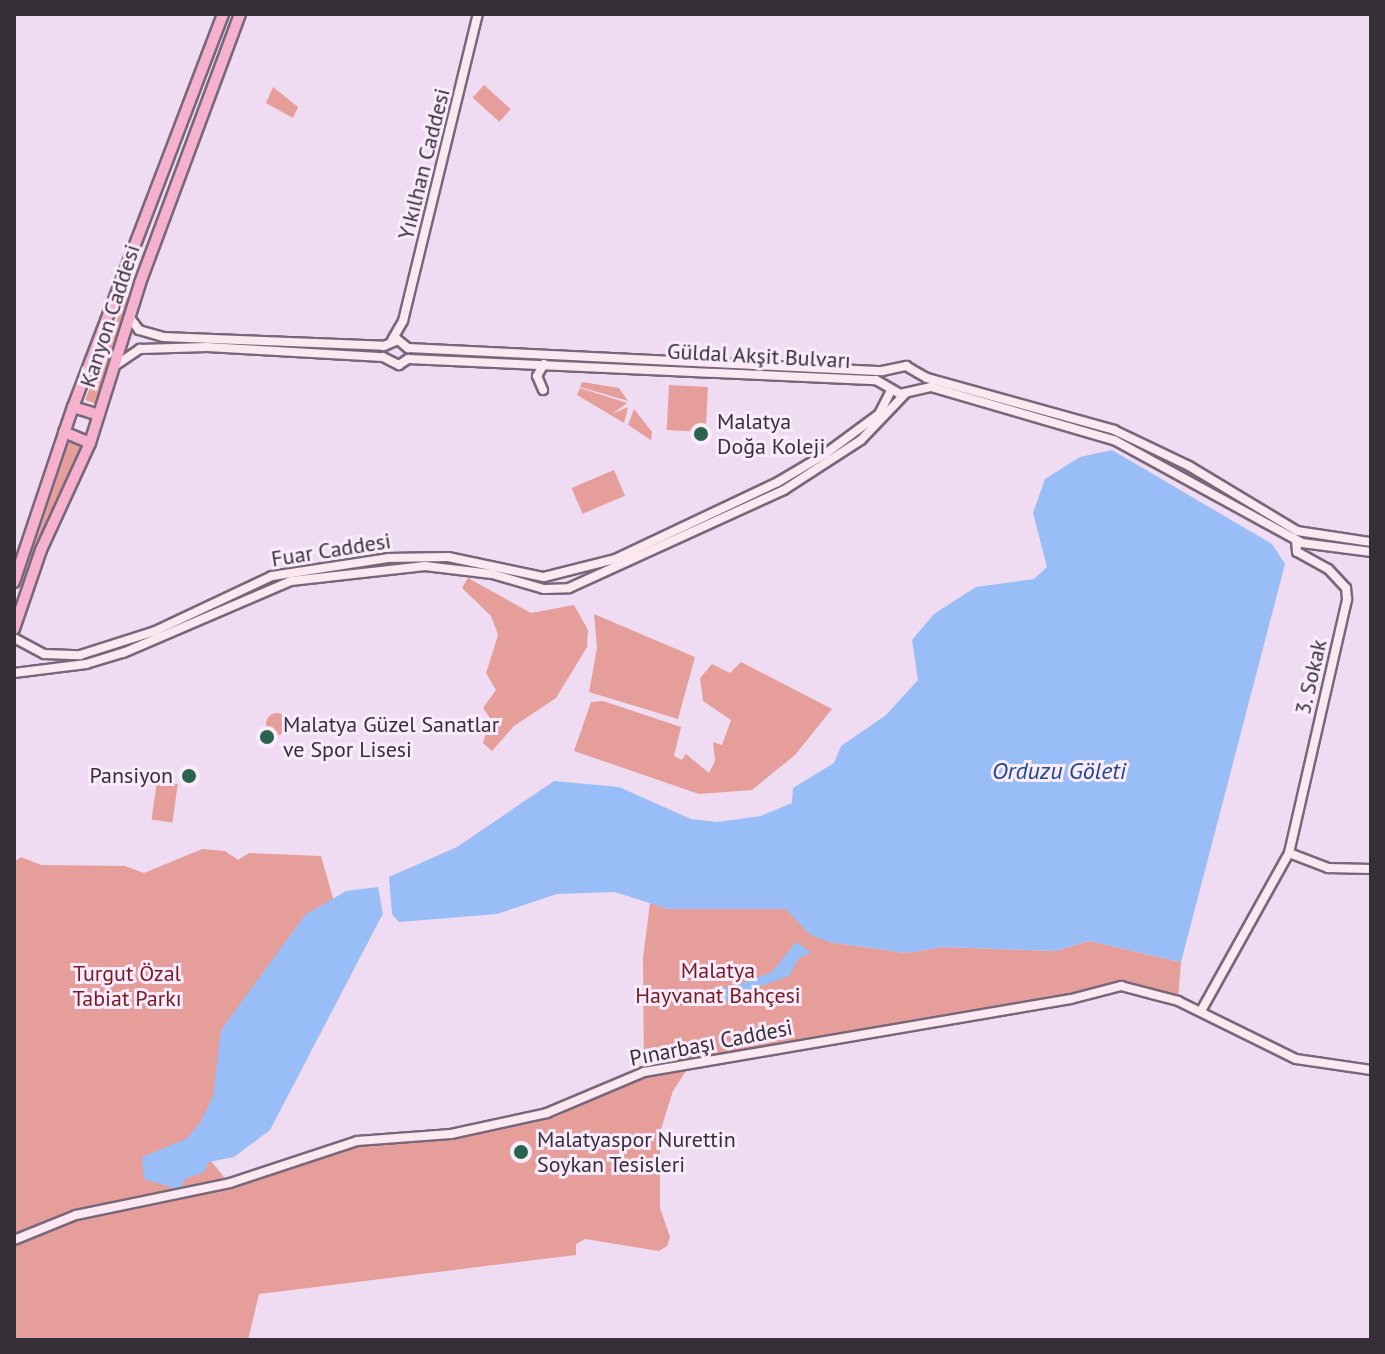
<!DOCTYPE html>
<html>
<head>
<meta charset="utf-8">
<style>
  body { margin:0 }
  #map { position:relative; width:1385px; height:1354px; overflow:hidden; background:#efdcf2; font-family:"PT Sans",sans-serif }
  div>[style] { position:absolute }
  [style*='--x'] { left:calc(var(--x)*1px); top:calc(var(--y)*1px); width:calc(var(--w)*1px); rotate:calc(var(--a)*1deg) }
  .green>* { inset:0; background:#e69e9a; transform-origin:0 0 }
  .round { border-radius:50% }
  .water>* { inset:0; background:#99bdf6 }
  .roads { filter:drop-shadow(2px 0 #77677a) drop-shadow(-2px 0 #77677a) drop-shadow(0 2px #77677a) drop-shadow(0 -2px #77677a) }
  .secondary>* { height:8px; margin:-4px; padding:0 4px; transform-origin:4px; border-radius:4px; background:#fce8f0 }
  .highway>* { height:10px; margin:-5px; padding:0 5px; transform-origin:5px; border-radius:5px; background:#f5b1ce }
  .dots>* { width:22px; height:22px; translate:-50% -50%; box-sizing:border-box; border:4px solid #faebfc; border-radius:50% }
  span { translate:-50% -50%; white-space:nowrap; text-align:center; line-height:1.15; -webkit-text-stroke:6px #faebfc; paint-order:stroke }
  .street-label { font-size:22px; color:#362f37 }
  .poi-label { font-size:22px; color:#362f37 }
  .left { translate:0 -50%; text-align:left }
  .right { translate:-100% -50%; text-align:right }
  .park-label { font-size:22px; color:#741c20 }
  .water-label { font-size:24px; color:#1e498c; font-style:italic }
  .frame { position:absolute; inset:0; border:16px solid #362f37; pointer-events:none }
</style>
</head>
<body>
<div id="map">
  <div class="green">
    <div style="left:484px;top:85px;width:36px;height:17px;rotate:42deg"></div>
    <div style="clip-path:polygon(273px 87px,298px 107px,293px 118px,266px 103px)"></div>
    <div style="clip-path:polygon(126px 297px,131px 299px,99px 405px,85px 400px)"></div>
    <div style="clip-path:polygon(582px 382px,619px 388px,628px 401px,580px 387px)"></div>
    <div style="left:669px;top:385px;width:39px;height:45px;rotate:3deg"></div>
    <div style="clip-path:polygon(580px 388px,627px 403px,612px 414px,628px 407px,624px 423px,577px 395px)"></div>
    <div style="clip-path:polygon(634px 409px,652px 432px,651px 440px,628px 425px)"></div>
    <div style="clip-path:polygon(69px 441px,85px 447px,35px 557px,31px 556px)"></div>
    <div style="left:614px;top:470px;width:28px;height:46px;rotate:67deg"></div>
    <div style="clip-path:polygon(468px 578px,531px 613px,574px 605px,588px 630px,587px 647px,556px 698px,514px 726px,492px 751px,483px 743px,490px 718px,483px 708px,496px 690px,486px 673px,498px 635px,491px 616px,462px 588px)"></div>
    <div style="clip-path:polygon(594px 614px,695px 657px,678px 719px,589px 692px,597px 648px)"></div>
    <div style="clip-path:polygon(741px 662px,832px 709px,795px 755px,752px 790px,699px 794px,574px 751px,591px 702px,603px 701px,681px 727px,674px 756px,682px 760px,686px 754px,709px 773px,715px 761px,713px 742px,722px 745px,731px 720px,703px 701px,700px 678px,712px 664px,730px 673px)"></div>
    <div class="round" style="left:266px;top:713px;width:22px;height:22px"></div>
    <div style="left:157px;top:781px;width:21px;height:39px;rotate:8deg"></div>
    <div style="clip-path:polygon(202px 849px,225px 851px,238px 860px,249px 853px,321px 856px,335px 905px,197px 1144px,233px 1188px,378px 1138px,441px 1139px,558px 1116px,629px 1080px,688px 1068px,673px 1091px,660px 1132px,660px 1208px,670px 1237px,667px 1246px,659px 1251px,585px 1239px,576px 1244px,576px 1255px,259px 1294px,248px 1340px,14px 1340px,14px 862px,21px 857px,41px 865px,125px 866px,144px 873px)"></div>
    <div style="clip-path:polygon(650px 903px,668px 909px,786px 909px,829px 942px,906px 953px,943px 947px,1055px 951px,1089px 941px,1181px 962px,1178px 1001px,1121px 986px,644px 1072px,643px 958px)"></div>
  </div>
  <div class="water">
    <div style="clip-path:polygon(1112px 450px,1272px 544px,1285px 564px,1181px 962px,1089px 941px,1055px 951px,943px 947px,906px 953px,829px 942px,809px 934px,786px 909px,668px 909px,615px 892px,557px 894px,497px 914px,399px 922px,392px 914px,389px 877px,457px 847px,554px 781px,619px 787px,691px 819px,717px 822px,761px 816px,792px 803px,793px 788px,834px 763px,841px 746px,886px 715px,918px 680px,912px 640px,934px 614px,976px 587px,1034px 579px,1047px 567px,1033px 513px,1045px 479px,1080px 457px)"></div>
    <div style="clip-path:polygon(378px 887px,383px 914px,378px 923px,270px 1130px,234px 1157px,209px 1162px,204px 1172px,185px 1179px,180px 1190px,144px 1179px,142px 1157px,186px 1139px,200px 1123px,213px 1096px,221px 1030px,305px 915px,346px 891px)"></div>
    <div style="clip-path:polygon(796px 942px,811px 952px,798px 959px,789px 976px,734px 996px,718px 1008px,717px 986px,730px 988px,772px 972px)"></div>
  </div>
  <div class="roads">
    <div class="secondary">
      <div style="--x:130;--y:318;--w:15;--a:53"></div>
      <div style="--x:139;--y:330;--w:25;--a:16"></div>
      <div style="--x:163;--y:337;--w:221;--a:2.3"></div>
      <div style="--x:384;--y:346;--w:15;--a:-23"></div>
      <div style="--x:398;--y:340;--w:13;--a:39"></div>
      <div style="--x:408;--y:348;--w:475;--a:2.8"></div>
      <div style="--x:882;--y:371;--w:25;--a:-12"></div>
      <div style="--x:906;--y:366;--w:24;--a:30"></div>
      <div style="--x:927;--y:378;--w:194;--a:15.5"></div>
      <div style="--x:1114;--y:430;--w:83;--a:25.6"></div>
      <div style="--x:1189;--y:466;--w:126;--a:31"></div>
      <div style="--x:1297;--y:531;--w:75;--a:8.5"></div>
      <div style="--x:392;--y:340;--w:22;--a:-60"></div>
      <div style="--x:403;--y:321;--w:316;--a:-76.3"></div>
      <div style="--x:116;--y:365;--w:29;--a:-34"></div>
      <div style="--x:140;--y:349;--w:67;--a:-1.7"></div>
      <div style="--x:207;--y:347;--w:176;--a:3.3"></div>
      <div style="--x:383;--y:357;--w:18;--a:27"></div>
      <div style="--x:399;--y:365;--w:11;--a:-34"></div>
      <div style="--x:408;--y:359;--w:468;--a:2.6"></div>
      <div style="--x:876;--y:380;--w:28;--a:30"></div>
      <div style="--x:900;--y:394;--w:32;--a:-13"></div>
      <div style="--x:931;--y:387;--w:191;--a:16.2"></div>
      <div style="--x:1114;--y:440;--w:214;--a:28.7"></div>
      <div style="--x:1302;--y:543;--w:70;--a:7.4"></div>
      <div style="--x:543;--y:390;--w:15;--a:-113"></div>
      <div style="--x:537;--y:376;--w:14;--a:-60"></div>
      <div style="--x:14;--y:638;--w:34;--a:28"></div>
      <div style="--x:44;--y:654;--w:36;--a:2"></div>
      <div style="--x:80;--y:655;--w:79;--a:-17.7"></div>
      <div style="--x:155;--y:631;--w:129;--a:-25.2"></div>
      <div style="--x:272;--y:576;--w:117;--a:-8.8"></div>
      <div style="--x:388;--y:558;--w:60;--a:-1"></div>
      <div style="--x:448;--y:557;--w:98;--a:11.8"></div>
      <div style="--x:544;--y:577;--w:73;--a:-14.2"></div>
      <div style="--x:615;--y:559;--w:180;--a:-25.3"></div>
      <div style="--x:778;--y:482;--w:55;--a:-30.8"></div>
      <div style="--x:825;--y:454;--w:67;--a:-36.5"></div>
      <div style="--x:879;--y:414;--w:27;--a:-63"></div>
      <div style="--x:14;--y:673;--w:73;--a:-7.1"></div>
      <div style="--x:86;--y:664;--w:39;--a:-17"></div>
      <div style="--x:123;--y:653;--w:183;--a:-23.2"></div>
      <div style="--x:291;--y:581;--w:135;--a:-6.4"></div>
      <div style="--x:425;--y:566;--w:67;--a:6.8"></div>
      <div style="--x:492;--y:574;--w:54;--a:16.1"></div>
      <div style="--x:544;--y:589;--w:25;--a:-2"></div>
      <div style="--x:569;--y:588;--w:236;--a:-24.5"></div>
      <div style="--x:784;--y:490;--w:92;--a:-33"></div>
      <div style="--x:861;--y:440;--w:64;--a:-46.3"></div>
      <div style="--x:1289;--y:853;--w:42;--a:21"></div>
      <div style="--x:1328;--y:868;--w:43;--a:1.3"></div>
      <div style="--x:1201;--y:1011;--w:181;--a:-60.9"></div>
      <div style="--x:1289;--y:853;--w:261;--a:-77.1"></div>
      <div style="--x:1347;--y:599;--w:11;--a:-95"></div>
      <div style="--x:1346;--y:588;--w:26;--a:-133"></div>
      <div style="--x:1328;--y:569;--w:35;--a:-151"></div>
      <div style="--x:1297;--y:552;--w:12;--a:-95"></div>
      <div style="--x:14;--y:1240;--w:67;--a:-22"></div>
      <div style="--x:76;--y:1215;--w:157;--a:-11.7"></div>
      <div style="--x:230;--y:1183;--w:134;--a:-18.3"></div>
      <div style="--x:357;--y:1141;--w:94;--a:-4.3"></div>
      <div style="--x:451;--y:1134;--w:98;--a:-12.3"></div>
      <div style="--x:547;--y:1113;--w:105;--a:-22.9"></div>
      <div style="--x:644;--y:1072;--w:433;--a:-9.7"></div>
      <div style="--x:1071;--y:999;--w:52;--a:-14.6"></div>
      <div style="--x:1121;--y:986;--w:59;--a:14.7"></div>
      <div style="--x:1178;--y:1001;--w:131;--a:26.2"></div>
      <div style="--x:1296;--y:1059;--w:76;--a:8.3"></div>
    </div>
    <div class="highway">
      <div style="--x:73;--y:407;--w:27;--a:17"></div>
      <div style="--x:64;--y:432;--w:28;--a:23"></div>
      <div style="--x:14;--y:582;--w:185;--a:-71.4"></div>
      <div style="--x:73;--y:407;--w:421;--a:-69.1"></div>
      <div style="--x:14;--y:629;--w:83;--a:-71.1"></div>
      <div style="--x:41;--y:550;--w:118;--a:-65.4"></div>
      <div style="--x:90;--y:443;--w:168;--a:-72.6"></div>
      <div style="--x:140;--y:283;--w:287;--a:-69.6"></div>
    </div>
  </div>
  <div class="dots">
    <div style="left:701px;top:434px;background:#28644e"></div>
    <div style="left:267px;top:737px;background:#28644e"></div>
    <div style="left:189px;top:776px;background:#28644e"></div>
    <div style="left:521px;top:1152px;background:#28644e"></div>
  </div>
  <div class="street-label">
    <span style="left:424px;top:164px;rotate:-76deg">Yıkılhan Caddesi</span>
    <span style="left:110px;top:316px;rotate:-72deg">Kanyon Caddesi</span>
    <span style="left:759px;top:356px;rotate:3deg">Güldal Akşit Bulvarı</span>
    <span style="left:331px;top:550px;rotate:-9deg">Fuar Caddesi</span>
    <span style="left:1311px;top:677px;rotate:-77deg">3. Sokak</span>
    <span style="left:711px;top:1043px;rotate:-11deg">Pınarbaşı Caddesi</span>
  </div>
  <div class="poi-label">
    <span class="left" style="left:717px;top:434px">Malatya<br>Doğa Koleji</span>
    <span class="left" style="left:283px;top:737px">Malatya Güzel Sanatlar<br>ve Spor Lisesi</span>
    <span class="right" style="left:173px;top:776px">Pansiyon</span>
    <span class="left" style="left:537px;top:1152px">Malatyaspor Nurettin<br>Soykan Tesisleri</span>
  </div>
  <div class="park-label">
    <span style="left:718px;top:983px">Malatya<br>Hayvanat Bahçesi</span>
    <span style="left:127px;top:986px">Turgut Özal<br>Tabiat Parkı</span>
  </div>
  <div class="water-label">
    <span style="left:1059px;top:771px">Orduzu Göleti</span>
  </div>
  <div class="frame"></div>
</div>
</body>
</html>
